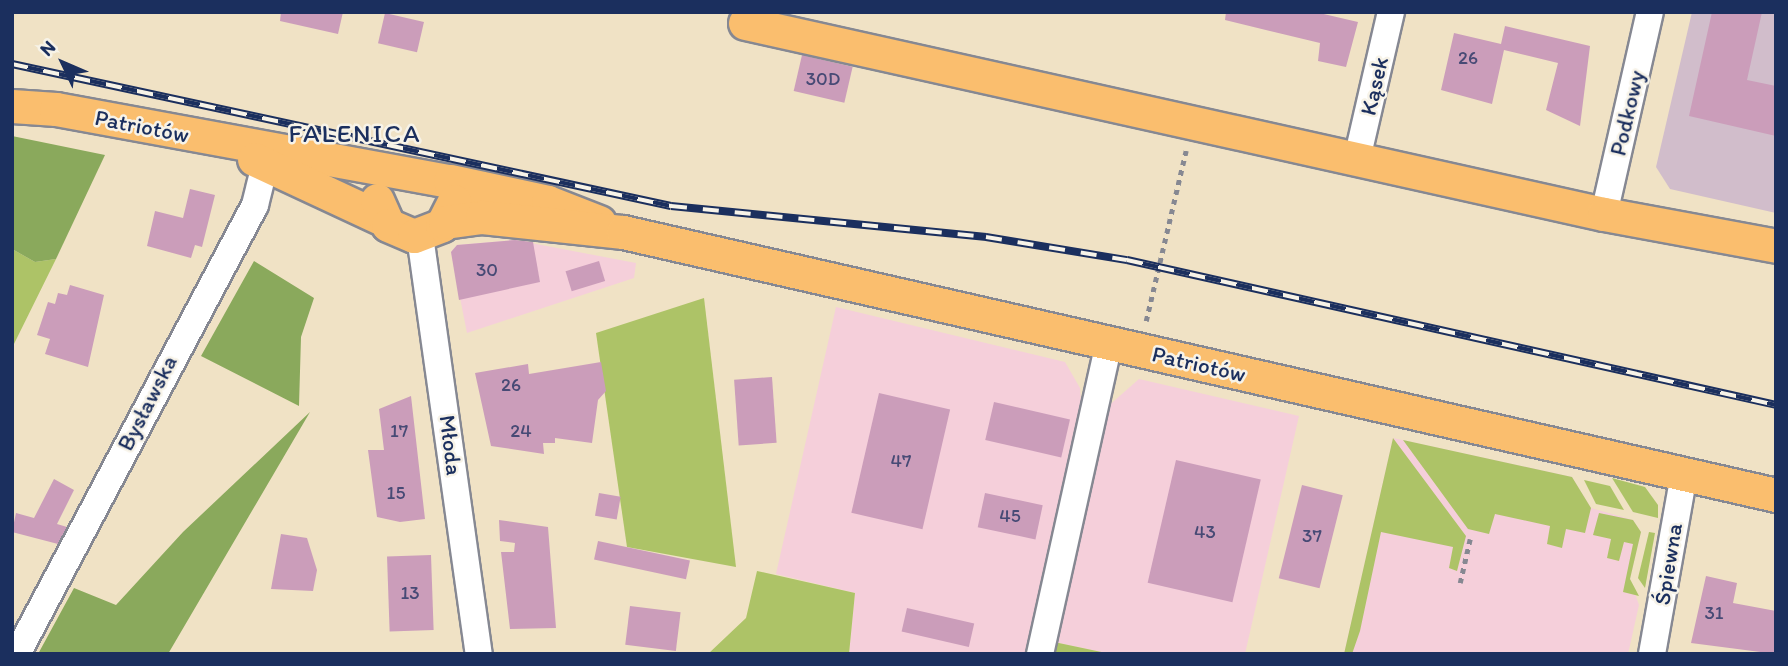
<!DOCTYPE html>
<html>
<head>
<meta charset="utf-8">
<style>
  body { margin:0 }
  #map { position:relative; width:1788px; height:666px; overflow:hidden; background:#f0e2c5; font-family:Itim,sans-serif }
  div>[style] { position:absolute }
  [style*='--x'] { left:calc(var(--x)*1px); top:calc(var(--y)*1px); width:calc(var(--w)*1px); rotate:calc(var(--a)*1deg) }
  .built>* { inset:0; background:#f5cfda }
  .industrial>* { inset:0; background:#d1bdcb }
  .green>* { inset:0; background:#adc367 }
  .forest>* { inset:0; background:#8aa95c }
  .building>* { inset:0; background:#cb9dba; transform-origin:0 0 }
  .path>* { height:4.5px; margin-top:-2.25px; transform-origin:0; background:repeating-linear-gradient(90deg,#868892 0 5px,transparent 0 10px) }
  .roads { filter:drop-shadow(2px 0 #868892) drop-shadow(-2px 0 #868892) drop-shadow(0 2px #868892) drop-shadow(0 -2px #868892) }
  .minor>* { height:26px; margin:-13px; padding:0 13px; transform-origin:13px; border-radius:13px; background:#fff }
  .major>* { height:33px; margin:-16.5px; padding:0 16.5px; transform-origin:16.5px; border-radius:16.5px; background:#fabe6e }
  .rail>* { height:8px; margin-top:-4px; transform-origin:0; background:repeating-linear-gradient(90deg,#f7f3e8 0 16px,#1b2f5e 0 32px); box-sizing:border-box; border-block:2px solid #1b2f5e }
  span { translate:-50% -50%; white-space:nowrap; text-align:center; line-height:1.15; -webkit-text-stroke:5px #f7f3e8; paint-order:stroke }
  .number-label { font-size:19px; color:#474a75 }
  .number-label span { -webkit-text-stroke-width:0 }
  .street-label { font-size:23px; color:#1b2f5e }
  .quarter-label { font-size:26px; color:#1b2f5e; letter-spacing:2px }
  .frame { position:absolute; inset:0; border:14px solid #1b2f5e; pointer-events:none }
  .north { position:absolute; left:28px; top:28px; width:70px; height:70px; -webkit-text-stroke:5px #f7f3e8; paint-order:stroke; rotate:314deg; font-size:19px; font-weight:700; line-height:28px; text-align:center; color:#1b2f5e }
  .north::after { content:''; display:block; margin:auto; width:24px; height:32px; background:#1b2f5e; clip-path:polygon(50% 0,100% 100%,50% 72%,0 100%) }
</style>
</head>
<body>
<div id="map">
  <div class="built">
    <div style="clip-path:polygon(515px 240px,636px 263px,634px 278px,467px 333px,451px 252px,457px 245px)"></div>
    <div style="clip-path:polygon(836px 307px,1065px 362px,1080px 388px,1082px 415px,1034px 654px,849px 654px,855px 593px,776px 574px)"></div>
    <div style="clip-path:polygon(1139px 379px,1299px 416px,1245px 654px,1111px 654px,1054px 642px,1106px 408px)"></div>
    <div style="clip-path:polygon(1393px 438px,1572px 477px,1591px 508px,1633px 520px,1641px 532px,1630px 579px,1639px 605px,1628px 654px,1344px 654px)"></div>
  </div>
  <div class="industrial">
    <div style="clip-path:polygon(1692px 12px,1776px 12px,1776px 213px,1670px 189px,1656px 167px)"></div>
  </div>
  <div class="green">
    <div style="clip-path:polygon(12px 249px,35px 262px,56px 259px,12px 348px)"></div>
    <div style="clip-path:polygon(704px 298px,736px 567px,627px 547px,596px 333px)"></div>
    <div style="clip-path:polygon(1393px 438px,1466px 536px,1457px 571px,1449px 568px,1453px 547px,1381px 532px,1360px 631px,1352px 654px,1344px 654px)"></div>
    <div style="clip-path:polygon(1403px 440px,1572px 477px,1591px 508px,1585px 533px,1566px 529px,1562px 548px,1547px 544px,1550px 526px,1495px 514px,1489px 534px,1468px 529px)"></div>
    <div style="clip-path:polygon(1612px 478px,1645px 487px,1658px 505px,1658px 518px,1633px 512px)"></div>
    <div style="clip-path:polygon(1584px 480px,1610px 486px,1624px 510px,1596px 504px)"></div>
    <div style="clip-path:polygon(1599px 513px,1633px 520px,1641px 532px,1630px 579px,1639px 596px,1623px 592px,1633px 544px,1624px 542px,1619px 561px,1607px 558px,1611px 539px,1593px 535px)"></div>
    <div style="clip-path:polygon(1649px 532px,1655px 533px,1645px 588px,1638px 578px)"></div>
    <div style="clip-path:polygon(757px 571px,855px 593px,849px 654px,708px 654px,746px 618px)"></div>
    <div style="clip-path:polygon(1054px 642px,1111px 654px,1051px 654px)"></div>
  </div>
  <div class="forest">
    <div style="clip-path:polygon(12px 136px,105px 155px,56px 259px,35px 262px,12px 249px)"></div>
    <div style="clip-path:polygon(254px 261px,314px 298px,301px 337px,299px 406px,201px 356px)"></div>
    <div style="clip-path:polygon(310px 412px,168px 654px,38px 654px,74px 588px,116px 605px,183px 532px)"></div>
  </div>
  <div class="building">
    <div style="clip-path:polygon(281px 12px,343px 12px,338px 34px,280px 21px)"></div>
    <div style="clip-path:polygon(1226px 12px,1315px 12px,1358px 22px,1346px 67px,1318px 61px,1320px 43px,1225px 20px)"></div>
    <div style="clip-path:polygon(1712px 12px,1762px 12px,1747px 80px,1776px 86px,1776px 136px,1689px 116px)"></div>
    <div style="left:385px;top:13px;width:40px;height:31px;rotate:13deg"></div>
    <div style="clip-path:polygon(1505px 26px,1590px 46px,1580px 126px,1546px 110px,1558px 63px,1504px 50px,1492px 104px,1441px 90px,1454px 33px,1501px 44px)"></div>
    <div style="left:802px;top:55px;width:52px;height:37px;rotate:13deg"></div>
    <div style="clip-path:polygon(190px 189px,215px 195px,202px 247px,195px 245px,191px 258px,147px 246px,155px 211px,183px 218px)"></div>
    <div style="clip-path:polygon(515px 240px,533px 242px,540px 282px,459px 300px,451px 252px,457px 245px)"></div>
    <div style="left:599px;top:261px;width:21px;height:35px;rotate:73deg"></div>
    <div style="clip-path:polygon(70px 285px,104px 295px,88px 367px,45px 354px,50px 339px,37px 335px,48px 302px,55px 304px,58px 293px,67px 295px)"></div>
    <div style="clip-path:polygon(601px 362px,606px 391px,598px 400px,592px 443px,555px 438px,555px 443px,543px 443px,544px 454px,491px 446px,475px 373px,528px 364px,529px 374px)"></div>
    <div style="left:772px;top:377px;width:66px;height:38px;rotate:86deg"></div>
    <div style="left:879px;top:393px;width:73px;height:123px;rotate:13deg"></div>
    <div style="clip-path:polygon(411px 396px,425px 519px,400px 522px,377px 517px,368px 450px,384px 450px,379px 409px)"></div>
    <div style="left:994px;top:402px;width:78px;height:39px;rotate:13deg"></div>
    <div style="left:1176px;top:460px;width:87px;height:126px;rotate:13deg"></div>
    <div style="clip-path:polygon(54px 479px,74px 490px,57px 524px,67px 527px,58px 544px,12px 532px,16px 513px,34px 518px)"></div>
    <div style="left:1302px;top:485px;width:42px;height:96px;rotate:14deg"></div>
    <div style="left:599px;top:493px;width:22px;height:23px;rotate:10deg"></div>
    <div style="left:985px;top:493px;width:59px;height:35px;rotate:12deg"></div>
    <div style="clip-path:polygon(499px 520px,548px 527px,556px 628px,510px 629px,501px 552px,514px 552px,515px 543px,500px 541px)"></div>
    <div style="clip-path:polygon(281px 534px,307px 538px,317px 570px,313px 591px,271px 589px)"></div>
    <div style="left:598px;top:541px;width:94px;height:19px;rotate:12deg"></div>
    <div style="left:431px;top:555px;width:75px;height:44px;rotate:88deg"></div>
    <div style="clip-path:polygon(1706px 576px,1737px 583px,1733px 603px,1776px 611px,1776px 654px,1691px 643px)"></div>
    <div style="left:630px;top:606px;width:51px;height:39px;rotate:7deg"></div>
    <div style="left:907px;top:608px;width:69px;height:24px;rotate:13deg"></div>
  </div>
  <div class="path">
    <div style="--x:1146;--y:321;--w:175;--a:-76.8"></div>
    <div style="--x:1460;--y:583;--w:45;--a:-77.2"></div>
  </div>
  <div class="roads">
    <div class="minor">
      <div style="--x:1357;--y:159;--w:151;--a:-77"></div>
      <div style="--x:1604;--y:214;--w:207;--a:-77.2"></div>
      <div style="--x:420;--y:236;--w:422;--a:82"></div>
      <div style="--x:17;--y:654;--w:508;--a:-62.07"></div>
      <div style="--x:255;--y:205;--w:58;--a:-76"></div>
      <div style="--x:1040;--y:654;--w:319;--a:-77.5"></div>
      <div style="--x:1652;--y:654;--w:183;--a:-79.9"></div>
    </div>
    <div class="major">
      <div style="--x:745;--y:23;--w:880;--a:12.54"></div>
      <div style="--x:1604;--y:214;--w:175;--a:10.5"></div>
      <div style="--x:12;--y:106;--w:44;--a:3.9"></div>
      <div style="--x:56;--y:109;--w:401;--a:10.4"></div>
      <div style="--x:450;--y:181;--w:100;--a:12.1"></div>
      <div style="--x:548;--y:202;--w:55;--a:21.4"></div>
      <div style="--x:254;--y:159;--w:145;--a:25"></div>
      <div style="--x:377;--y:200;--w:27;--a:66"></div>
      <div style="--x:388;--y:225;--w:28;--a:23"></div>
      <div style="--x:414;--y:236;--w:30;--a:-21"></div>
      <div style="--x:442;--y:225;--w:27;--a:-63"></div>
      <div style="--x:445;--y:222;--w:37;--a:-8"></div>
      <div style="--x:482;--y:217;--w:142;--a:6.1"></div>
      <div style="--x:623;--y:232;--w:1183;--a:12.85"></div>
    </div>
  </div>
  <div class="rail">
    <div style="--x:12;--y:64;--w:674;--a:12.16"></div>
    <div style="--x:671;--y:206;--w:317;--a:5.6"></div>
    <div style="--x:986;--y:237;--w:143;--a:9.3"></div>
    <div style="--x:1127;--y:260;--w:665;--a:12.59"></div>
  </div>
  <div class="number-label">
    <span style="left:1468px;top:58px">26</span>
    <span style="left:823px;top:79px">30D</span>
    <span style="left:487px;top:270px">30</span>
    <span style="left:511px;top:385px">26</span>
    <span style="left:399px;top:431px">17</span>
    <span style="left:521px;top:431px">24</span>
    <span style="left:901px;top:461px">47</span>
    <span style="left:396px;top:493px">15</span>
    <span style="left:1010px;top:516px">45</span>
    <span style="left:1205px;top:532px">43</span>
    <span style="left:1312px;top:536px">37</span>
    <span style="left:410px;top:593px">13</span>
    <span style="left:1714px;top:613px">31</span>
  </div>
  <div class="street-label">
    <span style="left:1374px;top:86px;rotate:-77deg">Kąsek</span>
    <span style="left:1627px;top:113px;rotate:-77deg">Podkowy</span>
    <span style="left:142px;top:126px;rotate:11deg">Patriotów</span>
    <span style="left:1199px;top:364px;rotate:13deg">Patriotów</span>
    <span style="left:147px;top:403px;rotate:-63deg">Bysławska</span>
    <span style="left:451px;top:445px;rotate:83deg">Młoda</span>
    <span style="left:1668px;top:564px;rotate:-81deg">Śpiewna</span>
  </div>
  <div class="quarter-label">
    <span style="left:355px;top:134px">FALENICA</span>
  </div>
  <div class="frame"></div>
  <div class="north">N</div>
</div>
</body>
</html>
